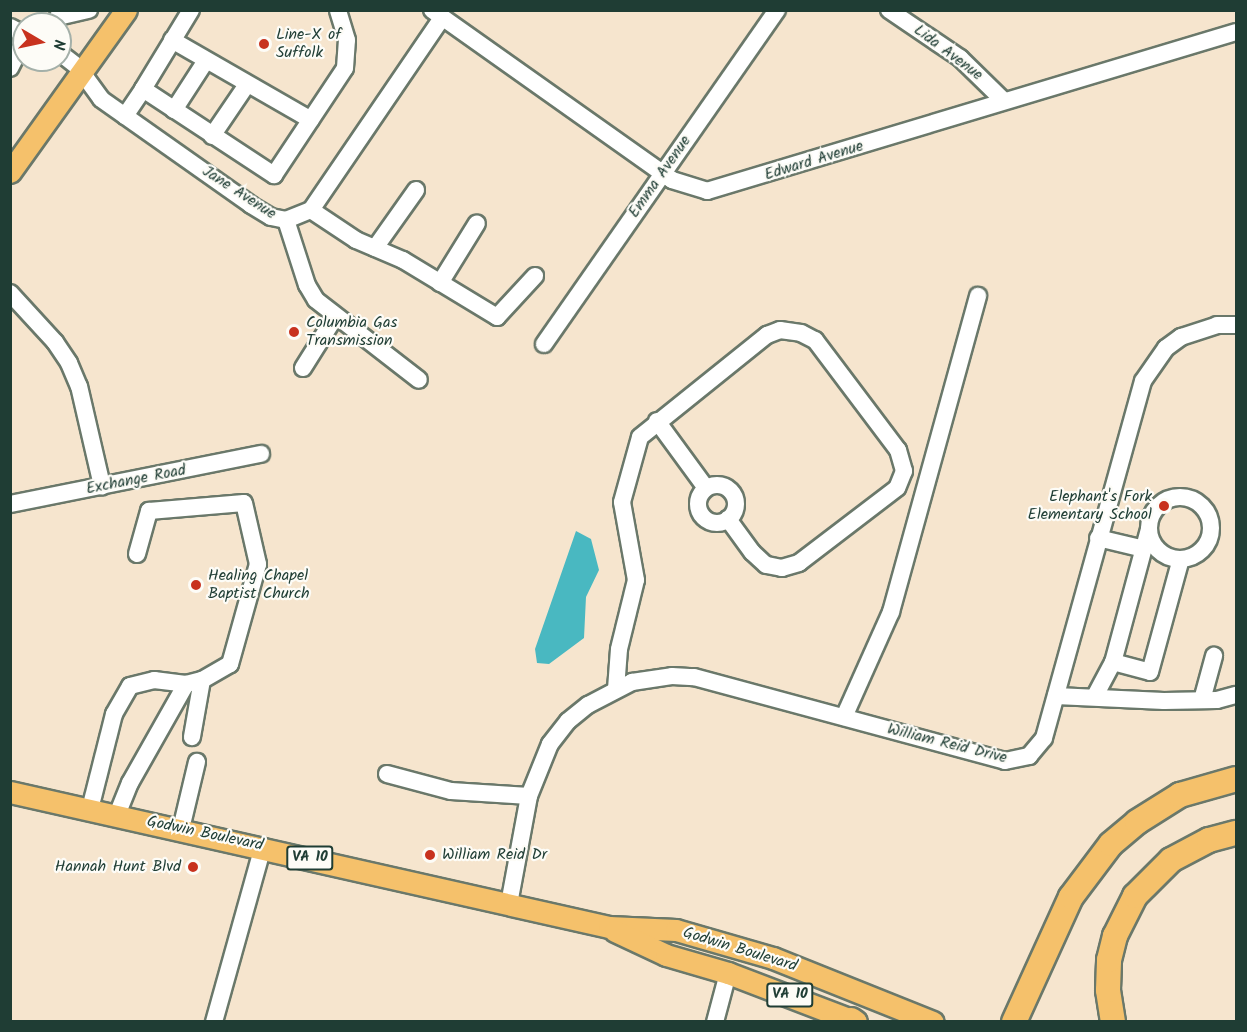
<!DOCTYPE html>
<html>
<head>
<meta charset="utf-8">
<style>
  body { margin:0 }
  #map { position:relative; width:1247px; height:1032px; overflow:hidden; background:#f6e5ce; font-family:Kalam,sans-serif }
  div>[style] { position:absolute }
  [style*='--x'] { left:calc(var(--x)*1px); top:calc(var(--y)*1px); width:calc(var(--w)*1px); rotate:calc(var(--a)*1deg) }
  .water>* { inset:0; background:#49b8c1 }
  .roads { filter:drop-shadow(2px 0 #6a786a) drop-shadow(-2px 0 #6a786a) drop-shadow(0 2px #6a786a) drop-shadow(0 -2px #6a786a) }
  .minor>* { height:16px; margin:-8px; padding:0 8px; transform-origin:8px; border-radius:8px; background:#fff }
  .minor>.ring { margin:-8px; padding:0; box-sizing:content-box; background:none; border:16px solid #fff; border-radius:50% }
  .major>* { height:21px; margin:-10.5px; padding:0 10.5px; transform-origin:10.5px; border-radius:10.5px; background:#f5c16b }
  .highway>* { height:24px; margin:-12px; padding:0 12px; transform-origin:12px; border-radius:12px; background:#f5c16b }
  .dots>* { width:16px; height:16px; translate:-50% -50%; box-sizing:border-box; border:3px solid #fdfcf7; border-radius:50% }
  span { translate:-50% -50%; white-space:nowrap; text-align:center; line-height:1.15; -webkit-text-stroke:4.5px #fdfcf7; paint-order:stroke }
  .shield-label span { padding:2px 4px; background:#fdfcf7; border:2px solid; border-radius:4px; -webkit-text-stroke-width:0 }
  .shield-label { font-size:15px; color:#1f3d34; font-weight:700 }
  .poi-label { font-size:16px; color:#1f3d34 }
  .left { translate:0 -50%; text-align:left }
  .right { translate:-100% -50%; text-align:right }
  .street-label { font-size:16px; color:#1f3d34 }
  .frame { position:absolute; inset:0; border:12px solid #1f3d34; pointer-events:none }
  .north { position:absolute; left:12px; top:12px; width:60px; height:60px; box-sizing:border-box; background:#fdfcf7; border:2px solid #a4b0a9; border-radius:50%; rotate:99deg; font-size:16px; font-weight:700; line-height:24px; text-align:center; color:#1f3d34 }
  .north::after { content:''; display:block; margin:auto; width:21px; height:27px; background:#c8321e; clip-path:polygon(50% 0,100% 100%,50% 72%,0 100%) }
</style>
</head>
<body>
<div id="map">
  <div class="water">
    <div style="clip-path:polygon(576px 531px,591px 539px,599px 570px,586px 597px,584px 638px,549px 664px,537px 663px,535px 649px)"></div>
  </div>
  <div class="roads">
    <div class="minor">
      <div style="--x:432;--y:10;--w:294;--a:35.3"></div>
      <div style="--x:672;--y:180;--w:37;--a:17"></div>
      <div style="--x:707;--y:191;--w:552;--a:-16.73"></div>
      <div style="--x:889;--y:10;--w:86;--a:34.1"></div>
      <div style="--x:960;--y:58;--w:60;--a:44.3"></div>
      <div style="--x:54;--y:24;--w:8;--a:-60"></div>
      <div style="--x:58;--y:17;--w:32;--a:-13"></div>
      <div style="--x:10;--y:27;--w:16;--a:27"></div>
      <div style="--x:172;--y:40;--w:160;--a:29.9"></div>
      <div style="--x:60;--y:53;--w:23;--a:38"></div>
      <div style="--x:78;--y:67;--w:39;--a:54"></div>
      <div style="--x:101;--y:99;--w:184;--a:35.2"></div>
      <div style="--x:251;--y:205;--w:23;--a:31"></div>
      <div style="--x:271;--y:217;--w:15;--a:11"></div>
      <div style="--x:286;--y:220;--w:27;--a:-22"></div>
      <div style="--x:311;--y:210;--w:232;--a:-55.7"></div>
      <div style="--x:10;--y:68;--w:30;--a:-63"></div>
      <div style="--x:143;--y:89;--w:92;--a:-58.7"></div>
      <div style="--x:174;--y:110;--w:57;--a:-57.1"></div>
      <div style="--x:125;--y:116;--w:32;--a:-56"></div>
      <div style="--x:143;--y:89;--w:157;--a:33.3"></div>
      <div style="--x:274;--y:175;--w:128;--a:-56.4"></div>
      <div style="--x:345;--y:68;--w:28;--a:-86"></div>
      <div style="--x:347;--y:40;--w:31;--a:-107"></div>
      <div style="--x:212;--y:136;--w:60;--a:-55.8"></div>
      <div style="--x:311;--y:210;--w:54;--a:33.7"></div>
      <div style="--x:356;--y:240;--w:51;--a:23.1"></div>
      <div style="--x:403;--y:260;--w:110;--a:31.2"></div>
      <div style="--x:497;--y:317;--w:56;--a:-47.2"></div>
      <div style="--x:286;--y:220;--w:68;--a:72.1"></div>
      <div style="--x:307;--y:285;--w:17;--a:59"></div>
      <div style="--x:316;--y:300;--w:130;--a:37.8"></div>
      <div style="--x:375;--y:248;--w:71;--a:-54.7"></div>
      <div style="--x:440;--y:283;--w:70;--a:-58.3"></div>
      <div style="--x:10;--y:293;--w:67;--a:47.4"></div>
      <div style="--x:55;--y:342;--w:25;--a:56"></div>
      <div style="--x:69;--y:363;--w:25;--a:67"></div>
      <div style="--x:79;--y:386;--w:103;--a:77"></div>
      <div style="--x:544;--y:344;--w:407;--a:-55.1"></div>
      <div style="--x:303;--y:368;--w:60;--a:-57.9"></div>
      <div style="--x:657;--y:421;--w:83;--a:53.8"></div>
      <div class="ring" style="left:698px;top:485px;width:22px;height:22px"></div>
      <div class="ring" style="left:1149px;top:497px;width:46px;height:46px"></div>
      <div style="--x:10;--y:504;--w:256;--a:-11.3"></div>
      <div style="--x:1149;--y:529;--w:138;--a:105.1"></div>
      <div style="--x:1113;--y:662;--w:38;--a:15"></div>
      <div style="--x:1150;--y:672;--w:117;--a:-74.7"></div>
      <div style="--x:1098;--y:538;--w:47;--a:13.4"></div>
      <div style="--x:137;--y:554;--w:45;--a:-74.4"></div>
      <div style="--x:149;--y:511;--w:95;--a:-4.8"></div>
      <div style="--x:244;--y:503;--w:63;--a:77.1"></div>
      <div style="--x:258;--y:564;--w:104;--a:105.6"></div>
      <div style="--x:230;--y:664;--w:32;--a:150"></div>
      <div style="--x:202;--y:680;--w:58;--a:100"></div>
      <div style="--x:616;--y:689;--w:40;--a:-85.7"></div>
      <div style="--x:619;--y:649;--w:71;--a:-76.2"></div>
      <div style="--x:636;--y:580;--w:79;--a:-100.2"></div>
      <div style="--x:622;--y:502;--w:67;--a:-74.5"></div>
      <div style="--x:640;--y:437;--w:163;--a:-38.8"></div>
      <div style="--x:767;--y:335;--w:14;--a:-21"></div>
      <div style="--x:780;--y:330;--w:21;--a:8"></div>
      <div style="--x:801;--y:333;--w:16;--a:27"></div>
      <div style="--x:815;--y:340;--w:138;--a:53"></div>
      <div style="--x:898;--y:450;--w:22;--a:74"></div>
      <div style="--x:904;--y:471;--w:18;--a:112"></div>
      <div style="--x:897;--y:488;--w:123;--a:142.6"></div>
      <div style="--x:799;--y:563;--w:18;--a:164"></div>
      <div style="--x:782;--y:568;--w:16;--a:-169"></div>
      <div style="--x:766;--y:565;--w:19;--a:-137"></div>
      <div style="--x:752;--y:552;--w:41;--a:-126"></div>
      <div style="--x:1056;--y:696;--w:108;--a:2.7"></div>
      <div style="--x:1164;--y:701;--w:53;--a:-1.1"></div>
      <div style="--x:1217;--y:700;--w:20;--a:-15"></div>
      <div style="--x:1095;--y:696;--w:38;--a:-62"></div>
      <div style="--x:1202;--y:700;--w:46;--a:-74.7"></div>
      <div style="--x:844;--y:717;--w:115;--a:-65.9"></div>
      <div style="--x:891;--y:612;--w:328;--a:-74.6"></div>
      <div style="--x:387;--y:774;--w:66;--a:14.9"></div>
      <div style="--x:451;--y:791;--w:78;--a:3.7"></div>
      <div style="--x:90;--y:809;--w:98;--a:-75.8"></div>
      <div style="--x:114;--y:714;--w:32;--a:-60"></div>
      <div style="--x:130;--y:686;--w:25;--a:-14"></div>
      <div style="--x:154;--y:680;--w:32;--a:7"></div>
      <div style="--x:186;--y:684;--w:16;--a:-14"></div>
      <div style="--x:117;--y:815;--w:35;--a:-68"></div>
      <div style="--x:130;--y:783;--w:114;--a:-60.5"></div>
      <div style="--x:181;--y:829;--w:69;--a:-76.6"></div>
      <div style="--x:509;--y:904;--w:110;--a:-79.5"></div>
      <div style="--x:529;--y:796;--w:56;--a:-68"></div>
      <div style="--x:550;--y:744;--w:29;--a:-52"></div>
      <div style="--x:568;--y:721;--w:26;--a:-39"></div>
      <div style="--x:588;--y:705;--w:50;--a:-27.6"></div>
      <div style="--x:632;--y:682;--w:40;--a:-8.5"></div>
      <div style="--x:672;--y:676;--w:22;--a:3"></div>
      <div style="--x:694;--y:677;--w:322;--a:15.1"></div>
      <div style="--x:1005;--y:761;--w:25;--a:-12"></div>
      <div style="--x:1029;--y:756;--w:23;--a:-50"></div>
      <div style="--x:1044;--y:738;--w:370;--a:-74.5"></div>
      <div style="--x:1143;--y:381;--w:40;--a:-55.1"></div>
      <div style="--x:1166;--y:348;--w:19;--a:-36"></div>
      <div style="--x:1181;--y:337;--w:38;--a:-18"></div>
      <div style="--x:1217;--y:325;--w:19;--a:0"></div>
      <div style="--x:214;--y:1022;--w:182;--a:-74.4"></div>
      <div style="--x:715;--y:1022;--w:51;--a:-75.1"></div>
    </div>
    <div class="major">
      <div style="--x:10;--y:172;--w:199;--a:-54.4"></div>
      <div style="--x:10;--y:792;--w:614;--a:12.7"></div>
      <div style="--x:609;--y:927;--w:67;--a:2.6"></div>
      <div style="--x:676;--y:930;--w:101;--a:16.1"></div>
      <div style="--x:773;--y:958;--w:172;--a:21.8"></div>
      <div style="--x:615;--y:931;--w:56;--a:25.2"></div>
      <div style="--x:666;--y:955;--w:65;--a:16.2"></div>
      <div style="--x:728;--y:973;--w:137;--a:20.9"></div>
    </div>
    <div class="highway">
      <div style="--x:851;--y:1020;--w:4;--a:34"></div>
      <div style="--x:1014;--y:1022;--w:137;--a:-65.5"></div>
      <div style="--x:1071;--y:897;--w:66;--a:-53"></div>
      <div style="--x:1111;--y:844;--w:34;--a:-40"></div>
      <div style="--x:1137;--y:822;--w:51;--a:-32.1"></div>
      <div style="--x:1180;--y:795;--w:58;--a:-15.9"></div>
      <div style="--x:1113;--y:1022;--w:32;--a:-99"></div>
      <div style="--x:1108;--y:990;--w:30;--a:-88"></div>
      <div style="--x:1109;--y:960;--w:25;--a:-76"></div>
      <div style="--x:1115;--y:936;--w:45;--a:-63.4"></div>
      <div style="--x:1135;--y:896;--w:51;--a:-45"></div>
      <div style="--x:1171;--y:860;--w:43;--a:-27.8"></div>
      <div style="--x:1209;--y:840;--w:28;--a:-15"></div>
    </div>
  </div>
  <div class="dots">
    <div style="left:264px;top:44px;background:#c8321e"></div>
    <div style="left:294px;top:332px;background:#c8321e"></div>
    <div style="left:1164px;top:506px;background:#c8321e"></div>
    <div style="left:196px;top:585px;background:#c8321e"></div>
    <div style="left:430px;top:855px;background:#c8321e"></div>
    <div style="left:193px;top:867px;background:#c8321e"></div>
  </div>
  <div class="shield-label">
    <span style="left:310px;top:858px">VA 10</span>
    <span style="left:790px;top:995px">VA 10</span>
  </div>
  <div class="poi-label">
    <span class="left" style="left:276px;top:44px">Line-X of<br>Suffolk</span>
    <span class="left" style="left:306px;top:332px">Columbia Gas<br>Transmission</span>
    <span class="right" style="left:1152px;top:506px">Elephant's Fork<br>Elementary School</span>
    <span class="left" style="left:208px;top:585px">Healing Chapel<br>Baptist Church</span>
    <span class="left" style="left:442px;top:855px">William Reid Dr</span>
    <span class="right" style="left:181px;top:867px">Hannah Hunt Blvd</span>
  </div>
  <div class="street-label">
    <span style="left:948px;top:53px;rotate:37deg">Lida Avenue</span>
    <span style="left:814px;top:161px;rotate:-17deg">Edward Avenue</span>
    <span style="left:660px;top:177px;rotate:-55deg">Emma Avenue</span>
    <span style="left:239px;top:193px;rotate:33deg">Jane Avenue</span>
    <span style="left:136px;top:480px;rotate:-11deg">Exchange Road</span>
    <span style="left:947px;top:744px;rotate:14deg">William Reid Drive</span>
    <span style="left:205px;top:834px;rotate:12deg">Godwin Boulevard</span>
    <span style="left:740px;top:950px;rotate:17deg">Godwin Boulevard</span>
  </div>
  <div class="frame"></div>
  <div class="north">N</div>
</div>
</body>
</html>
